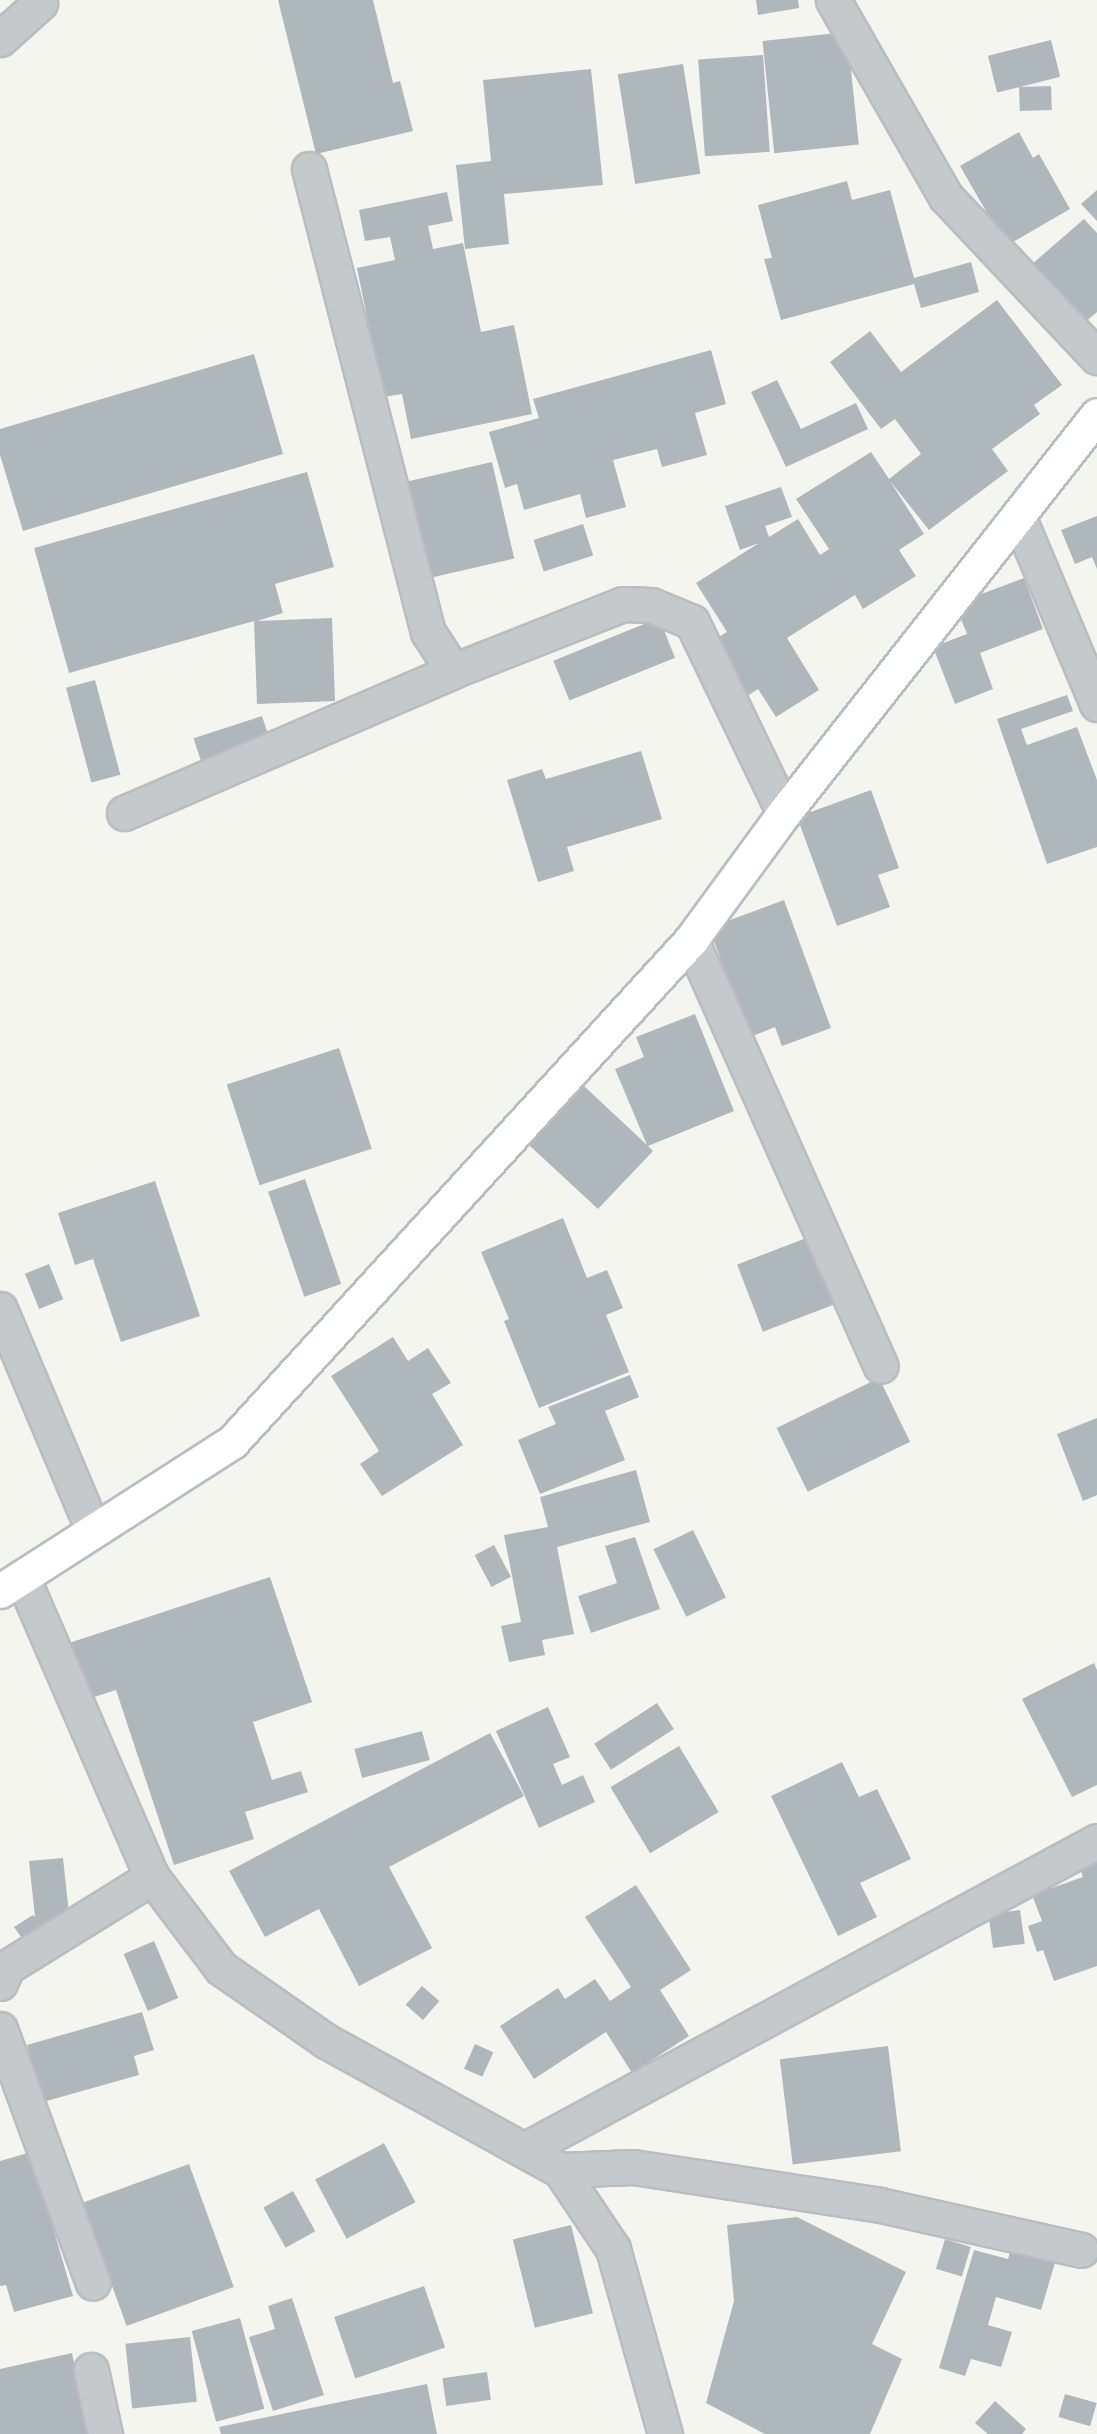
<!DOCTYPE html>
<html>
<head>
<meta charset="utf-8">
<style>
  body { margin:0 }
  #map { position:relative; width:1097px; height:2434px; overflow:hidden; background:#f5f5f0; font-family:Manrope,sans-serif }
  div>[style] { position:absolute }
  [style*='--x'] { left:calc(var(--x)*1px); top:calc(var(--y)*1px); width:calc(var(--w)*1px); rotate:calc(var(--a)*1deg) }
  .building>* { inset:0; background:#aeb7bb; transform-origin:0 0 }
  .roads { filter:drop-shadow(2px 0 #b7bdc1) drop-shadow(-2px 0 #b7bdc1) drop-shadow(0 2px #b7bdc1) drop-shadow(0 -2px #b7bdc1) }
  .street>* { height:33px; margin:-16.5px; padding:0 16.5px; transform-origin:16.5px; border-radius:16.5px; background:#c6c9cc }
  .secondary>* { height:33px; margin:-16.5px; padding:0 16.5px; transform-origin:16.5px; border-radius:16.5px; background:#fff }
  span { translate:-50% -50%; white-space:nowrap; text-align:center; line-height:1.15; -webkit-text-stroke:6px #fff; paint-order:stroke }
</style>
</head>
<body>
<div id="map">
  <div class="building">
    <div style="clip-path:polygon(278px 0,373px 0,393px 83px,400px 81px,413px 131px,316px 154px)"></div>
    <div style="clip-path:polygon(756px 0,798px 0,799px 8px,758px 15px)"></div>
    <div style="left:847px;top:32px;width:113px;height:85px;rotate:84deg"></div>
    <div style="left:1051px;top:40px;width:38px;height:65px;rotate:76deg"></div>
    <div style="left:763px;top:55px;width:97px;height:65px;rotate:86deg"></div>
    <div style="left:683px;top:64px;width:111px;height:66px;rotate:81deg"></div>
    <div style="clip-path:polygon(591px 69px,603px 185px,504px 194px,509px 244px,465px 249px,456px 165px,491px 161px,483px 80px)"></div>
    <div style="left:1051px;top:86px;width:24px;height:32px;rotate:88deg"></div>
    <div style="clip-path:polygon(1019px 132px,1033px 158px,1039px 154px,1070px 209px,1006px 246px,960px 166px)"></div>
    <div style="clip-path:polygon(847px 181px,852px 200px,890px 190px,914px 278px,971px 262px,979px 292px,921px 308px,914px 284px,781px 320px,764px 259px,772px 258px,758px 205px)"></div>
    <div style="clip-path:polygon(1097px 190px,1097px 221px,1081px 204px)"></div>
    <div style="clip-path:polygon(447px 192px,453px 221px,428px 226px,433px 249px,463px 243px,481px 332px,514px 325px,532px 414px,411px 439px,402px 394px,383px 397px,357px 268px,395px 260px,390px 237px,365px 241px,359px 210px)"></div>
    <div style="clip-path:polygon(1084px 219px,1097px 233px,1097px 312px,1083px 324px,1031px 265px)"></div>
    <div style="clip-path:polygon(997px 300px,1062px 385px,1034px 405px,1040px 414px,992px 449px,1008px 471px,929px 530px,890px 481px,924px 534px,899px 550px,916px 576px,863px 609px,855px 595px,787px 638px,819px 690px,776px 717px,758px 689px,741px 700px,706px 645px,727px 632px,696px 583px,759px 543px,740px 550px,725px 506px,781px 487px,792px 517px,765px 526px,769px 537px,798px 519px,820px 555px,829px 549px,796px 499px,871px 452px,889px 479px,921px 454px,895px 419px,881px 429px,830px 362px,870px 331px,901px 372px)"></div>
    <div style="clip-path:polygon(711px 350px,726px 404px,695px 413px,707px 455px,662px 467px,657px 449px,613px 460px,626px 507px,586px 518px,580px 494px,524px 510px,517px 484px,505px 488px,489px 432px,539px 418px,533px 399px)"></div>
    <div style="clip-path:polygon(254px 354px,283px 454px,23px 531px,0 455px,0 429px)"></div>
    <div style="clip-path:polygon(777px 380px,801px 429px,856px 403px,868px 429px,786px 467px,751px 392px)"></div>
    <div style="left:492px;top:462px;width:99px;height:97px;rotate:77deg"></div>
    <div style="clip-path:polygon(307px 472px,334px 567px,275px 584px,283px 613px,257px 621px,332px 618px,335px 701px,257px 704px,254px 621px,69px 673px,34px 548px)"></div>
    <div style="clip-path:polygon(1097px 516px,1097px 569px,1092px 557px,1075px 564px,1061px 530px)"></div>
    <div style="left:583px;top:524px;width:33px;height:52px;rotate:72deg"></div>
    <div style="clip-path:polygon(1024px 578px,1043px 629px,980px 653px,993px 689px,955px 704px,933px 647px,967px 634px,955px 604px)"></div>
    <div style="left:659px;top:618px;width:43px;height:114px;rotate:68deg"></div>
    <div style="left:95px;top:680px;width:98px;height:30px;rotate:75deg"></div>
    <div style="clip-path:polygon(1067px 695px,1073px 711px,1021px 729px,1027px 745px,1077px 727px,1097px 780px,1097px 847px,1047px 864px,997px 719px)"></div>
    <div style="left:262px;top:716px;width:23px;height:72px;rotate:72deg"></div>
    <div style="clip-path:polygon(641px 751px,662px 819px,567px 847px,574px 871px,538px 882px,507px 780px,542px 769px,546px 779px)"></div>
    <div style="clip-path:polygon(871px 790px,899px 868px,878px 875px,890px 907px,837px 926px,797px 817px)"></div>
    <div style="clip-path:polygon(784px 900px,831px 1028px,782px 1046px,775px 1027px,750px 1037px,709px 928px)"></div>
    <div style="clip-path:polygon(695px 1014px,734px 1111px,648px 1146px,653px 1151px,598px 1209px,529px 1145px,584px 1086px,647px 1145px,615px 1069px,644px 1057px,636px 1037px)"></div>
    <div style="left:339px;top:1048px;width:106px;height:118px;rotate:72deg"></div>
    <div style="left:305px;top:1179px;width:111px;height:39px;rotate:71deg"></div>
    <div style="clip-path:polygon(155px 1181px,200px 1316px,121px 1342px,93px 1259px,75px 1265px,58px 1213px)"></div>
    <div style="clip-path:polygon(563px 1218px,587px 1278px,607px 1270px,623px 1308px,606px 1315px,629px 1372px,539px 1408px,504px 1321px,509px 1319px,481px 1252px)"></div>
    <div style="left:809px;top:1237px;width:72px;height:77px;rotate:69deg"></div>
    <div style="left:49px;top:1264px;width:38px;height:26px;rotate:68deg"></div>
    <div style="clip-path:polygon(393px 1337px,408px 1361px,428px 1348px,451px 1383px,432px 1394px,463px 1445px,382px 1496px,360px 1464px,379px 1451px,331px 1376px)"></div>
    <div style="clip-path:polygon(630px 1375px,639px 1397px,605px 1411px,625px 1460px,540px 1494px,518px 1440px,556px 1424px,548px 1407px)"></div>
    <div style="left:879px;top:1378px;width:71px;height:114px;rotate:64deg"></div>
    <div style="clip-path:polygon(1097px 1418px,1097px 1495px,1083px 1501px,1057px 1434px)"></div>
    <div style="clip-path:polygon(636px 1470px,650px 1522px,557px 1547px,574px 1634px,542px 1640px,545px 1655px,509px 1662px,501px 1626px,521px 1622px,504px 1535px,548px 1527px,540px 1497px)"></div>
    <div style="left:693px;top:1530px;width:75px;height:44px;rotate:64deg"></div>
    <div style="clip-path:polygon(635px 1537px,660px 1609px,591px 1633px,578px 1596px,617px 1583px,605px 1546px)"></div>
    <div style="left:494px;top:1545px;width:36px;height:22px;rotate:62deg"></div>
    <div style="clip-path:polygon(270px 1577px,312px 1702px,253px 1722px,272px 1780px,301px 1771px,308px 1792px,245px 1812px,254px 1839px,174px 1865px,116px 1690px,85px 1700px,66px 1644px)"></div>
    <div style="clip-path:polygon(1094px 1663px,1097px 1670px,1097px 1785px,1072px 1797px,1022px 1699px)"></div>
    <div style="left:657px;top:1703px;width:31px;height:75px;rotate:57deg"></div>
    <div style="clip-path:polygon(548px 1707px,570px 1757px,553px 1764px,562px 1785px,583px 1775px,595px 1802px,539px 1828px,496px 1731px)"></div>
    <div style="left:422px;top:1731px;width:30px;height:70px;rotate:75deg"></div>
    <div style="clip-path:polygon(490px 1733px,524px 1796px,389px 1867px,432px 1948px,359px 1986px,319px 1909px,265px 1937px,229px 1871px)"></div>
    <div style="left:679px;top:1746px;width:77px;height:80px;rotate:59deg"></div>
    <div style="clip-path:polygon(842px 1762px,859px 1797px,877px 1789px,911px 1859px,860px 1883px,877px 1917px,838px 1936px,771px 1796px)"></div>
    <div style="clip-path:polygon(1097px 1848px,1097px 1966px,1054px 1981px,1043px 1950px,1037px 1952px,1028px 1926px,1042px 1921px,1032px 1895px,1083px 1877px,1076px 1856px)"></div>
    <div style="clip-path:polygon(63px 1858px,70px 1923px,41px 1926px,45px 1932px,26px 1944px,14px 1927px,33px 1915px,35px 1917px,29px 1861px)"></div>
    <div style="clip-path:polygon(636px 1885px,691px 1970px,660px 1990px,689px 2036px,632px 2073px,606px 2032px,534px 2079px,500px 2026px,558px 1988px,565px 1999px,595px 1979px,610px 2001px,631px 1987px,585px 1917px)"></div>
    <div style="left:1020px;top:1910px;width:34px;height:32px;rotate:82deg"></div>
    <div style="left:154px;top:1941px;width:62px;height:33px;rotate:67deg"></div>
    <div style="left:422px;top:1986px;width:23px;height:25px;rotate:41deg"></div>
    <div style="clip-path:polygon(142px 2012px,154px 2050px,134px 2056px,139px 2075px,43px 2102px,27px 2045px)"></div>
    <div style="left:475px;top:2044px;width:20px;height:27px;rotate:24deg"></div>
    <div style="left:888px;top:2046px;width:106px;height:109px;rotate:83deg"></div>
    <div style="left:384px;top:2143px;width:67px;height:78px;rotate:62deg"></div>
    <div style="clip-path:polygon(31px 2152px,73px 2296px,14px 2312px,6px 2285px,0 2286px,0 2161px)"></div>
    <div style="left:189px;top:2164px;width:131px;height:114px;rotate:70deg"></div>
    <div style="left:293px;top:2191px;width:46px;height:34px;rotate:61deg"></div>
    <div style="clip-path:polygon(797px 2217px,906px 2272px,872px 2344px,902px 2359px,870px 2434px,765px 2434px,706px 2403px,734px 2301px,727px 2225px)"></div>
    <div style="left:571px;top:2225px;width:91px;height:60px;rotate:76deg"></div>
    <div style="left:945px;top:2239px;width:27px;height:31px;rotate:17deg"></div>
    <div style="clip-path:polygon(1013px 2242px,1057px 2256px,1041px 2310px,996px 2297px,988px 2325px,1012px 2332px,1001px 2367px,971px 2359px,965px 2376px,939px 2368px,974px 2250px,1008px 2259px)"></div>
    <div style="left:424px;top:2286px;width:65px;height:95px;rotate:71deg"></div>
    <div style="clip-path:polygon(292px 2298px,324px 2395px,273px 2411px,249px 2337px,275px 2329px,268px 2306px)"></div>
    <div style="left:240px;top:2318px;width:94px;height:50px;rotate:75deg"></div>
    <div style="left:190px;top:2337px;width:65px;height:65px;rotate:84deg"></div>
    <div style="clip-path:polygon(72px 2353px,89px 2434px,0 2434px,0 2369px)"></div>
    <div style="left:487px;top:2372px;width:28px;height:45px;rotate:82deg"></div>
    <div style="clip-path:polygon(427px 2384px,437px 2434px,221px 2434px,219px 2427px)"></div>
    <div style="left:1065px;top:2394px;width:33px;height:24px;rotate:16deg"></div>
    <div style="clip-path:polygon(995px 2401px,1026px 2429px,1022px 2434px,988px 2434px,975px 2423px)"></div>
  </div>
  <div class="roads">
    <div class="street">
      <div style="--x:833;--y:0;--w:227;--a:60.2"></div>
      <div style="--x:946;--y:197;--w:220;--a:46.7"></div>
      <div style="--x:0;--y:39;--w:54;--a:-42"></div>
      <div style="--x:309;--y:169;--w:478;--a:75.6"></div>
      <div style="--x:428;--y:632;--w:46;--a:57.3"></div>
      <div style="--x:453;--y:671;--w:183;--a:-21.5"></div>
      <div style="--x:623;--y:604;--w:28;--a:2"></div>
      <div style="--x:651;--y:605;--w:44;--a:22.5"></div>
      <div style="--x:692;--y:622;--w:212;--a:64.3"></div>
      <div style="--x:1018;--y:516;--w:204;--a:67.2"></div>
      <div style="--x:124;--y:813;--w:358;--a:-23.3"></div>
      <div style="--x:691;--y:940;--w:466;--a:66"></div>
      <div style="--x:0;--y:1309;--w:240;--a:67.2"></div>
      <div style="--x:22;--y:1577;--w:327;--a:66.6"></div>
      <div style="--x:152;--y:1877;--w:114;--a:52.8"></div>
      <div style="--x:221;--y:1968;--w:128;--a:34.8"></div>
      <div style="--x:326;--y:2041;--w:267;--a:28.9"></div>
      <div style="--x:560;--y:2170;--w:95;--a:56.1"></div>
      <div style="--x:613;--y:2249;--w:192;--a:74.3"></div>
      <div style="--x:0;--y:1983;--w:17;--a:-66"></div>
      <div style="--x:7;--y:1967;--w:171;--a:-31.8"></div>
      <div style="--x:0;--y:2029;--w:270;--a:69.9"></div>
      <div style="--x:524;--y:2150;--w:651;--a:-28.34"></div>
      <div style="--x:560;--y:2170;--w:73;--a:-2.4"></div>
      <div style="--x:633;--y:2167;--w:250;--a:8.7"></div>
      <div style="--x:880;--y:2205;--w:206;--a:12.6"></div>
      <div style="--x:91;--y:2370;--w:66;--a:77.7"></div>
    </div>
    <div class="secondary">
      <div style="--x:0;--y:1591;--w:276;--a:-32.7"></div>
      <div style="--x:232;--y:1442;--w:680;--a:-47.56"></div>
      <div style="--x:691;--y:940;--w:157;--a:-53.8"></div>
      <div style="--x:784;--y:813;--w:506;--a:-51.82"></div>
    </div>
  </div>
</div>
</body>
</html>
